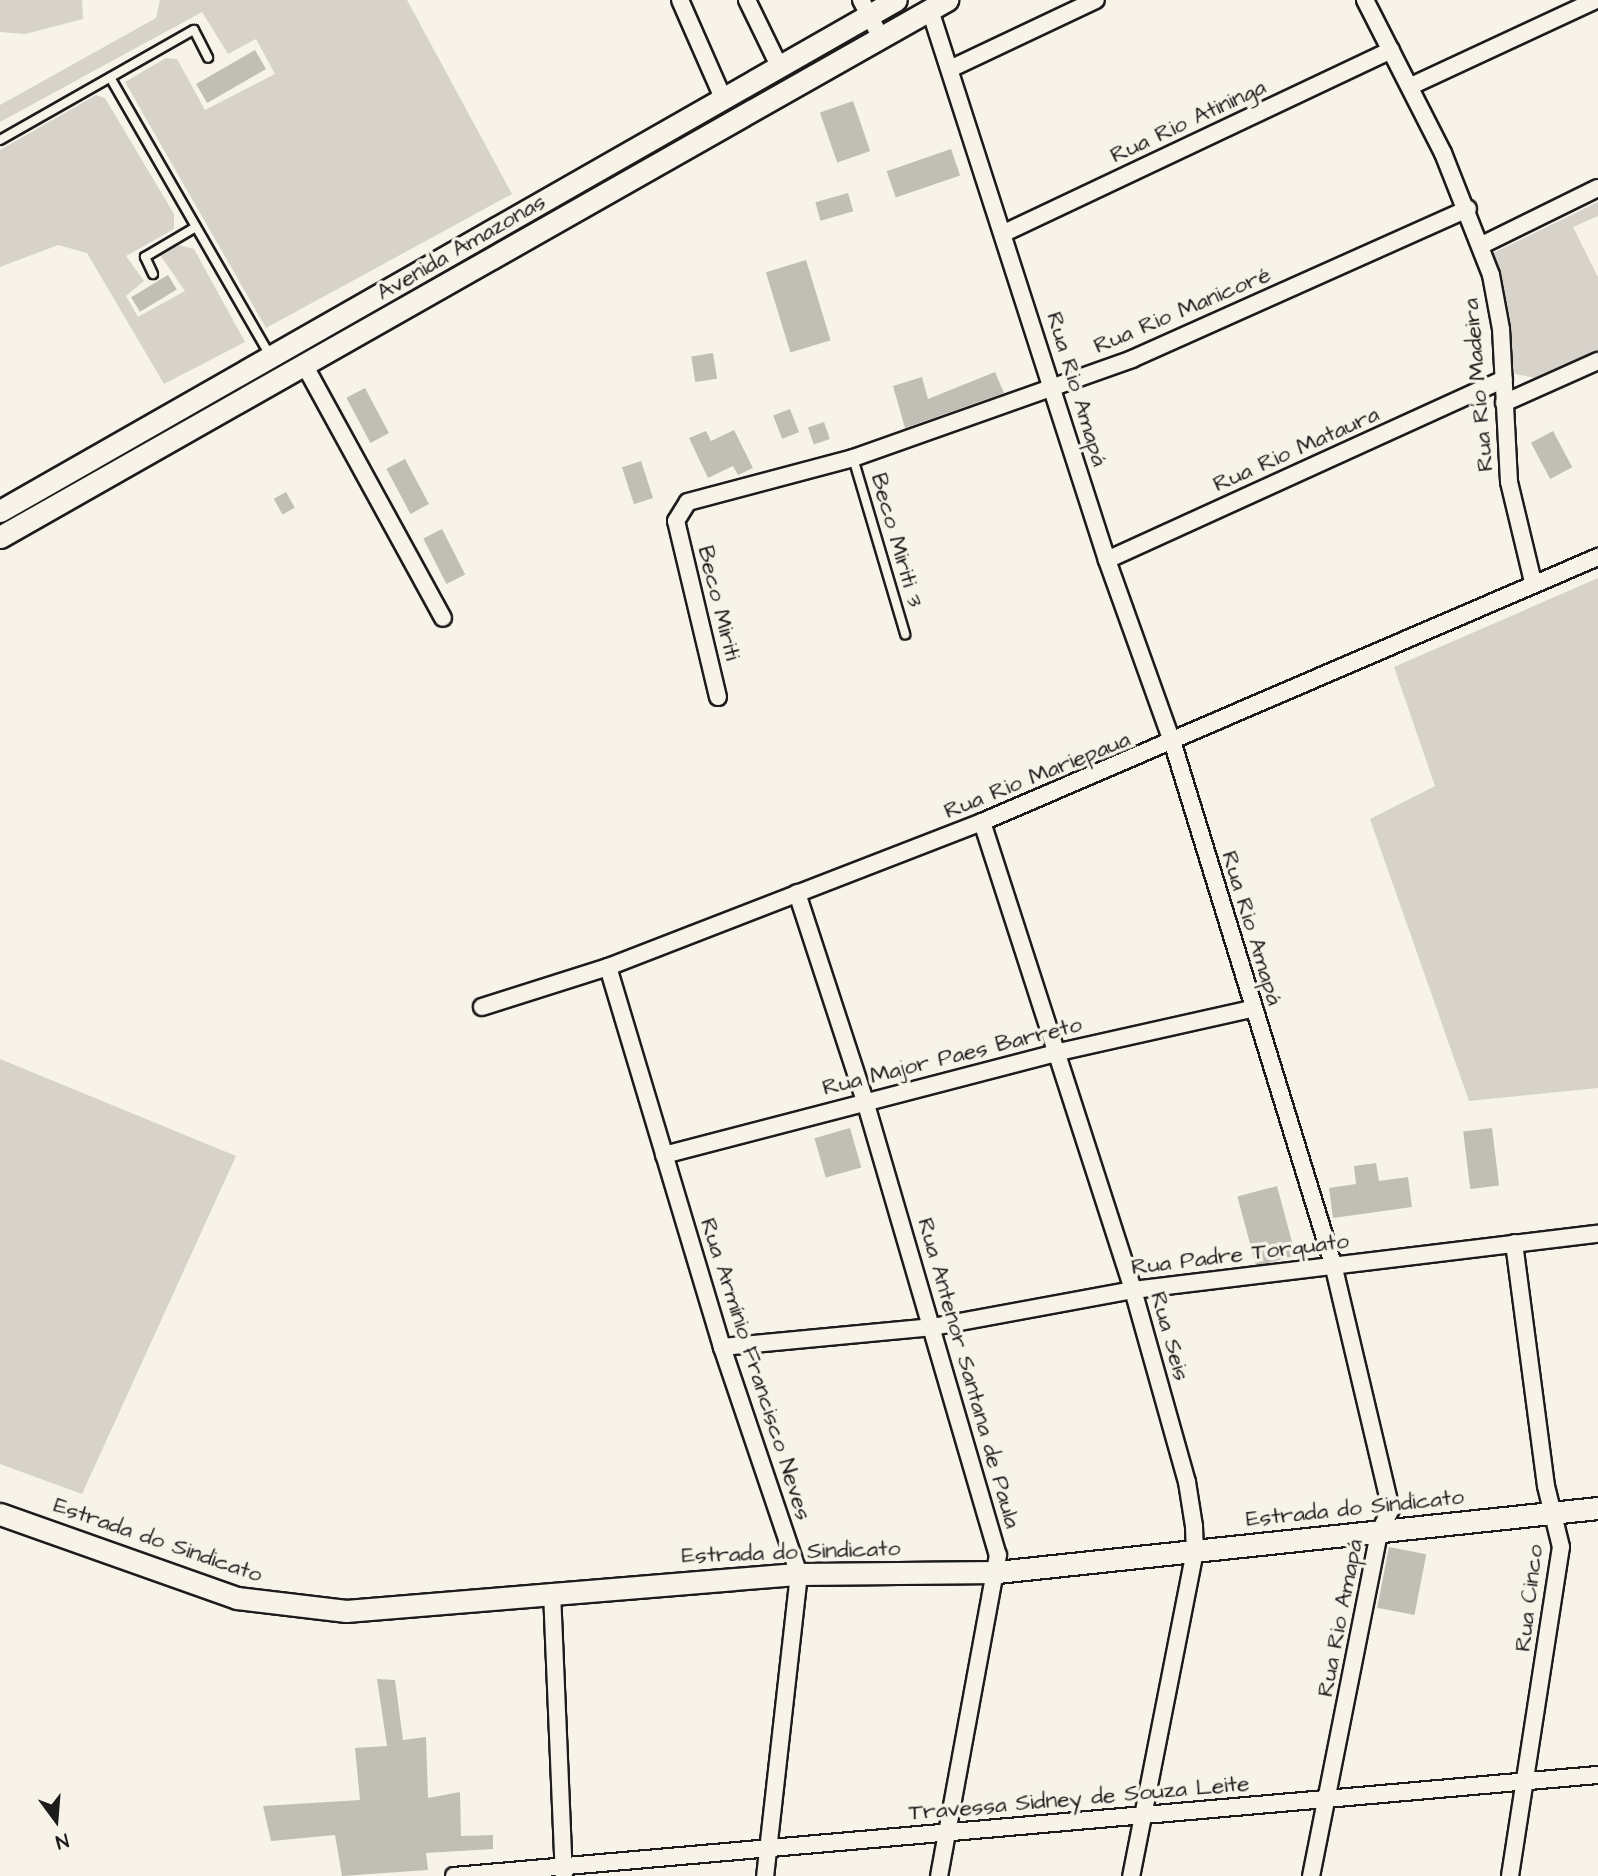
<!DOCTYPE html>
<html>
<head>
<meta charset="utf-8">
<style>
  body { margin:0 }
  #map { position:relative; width:1598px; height:1876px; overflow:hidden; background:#f7f3e8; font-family:"Architects Daughter",sans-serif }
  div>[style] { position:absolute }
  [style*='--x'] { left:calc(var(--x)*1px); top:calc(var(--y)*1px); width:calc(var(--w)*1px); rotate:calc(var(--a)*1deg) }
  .green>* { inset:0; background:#d7d3cb }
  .building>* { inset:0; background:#c0beb5; transform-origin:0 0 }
  .roads { filter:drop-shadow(2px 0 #1c1c1c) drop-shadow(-2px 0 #1c1c1c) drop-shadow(0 2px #1c1c1c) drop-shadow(0 -2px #1c1c1c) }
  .service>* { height:8px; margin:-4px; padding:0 4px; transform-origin:4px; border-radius:4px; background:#f7f3e8 }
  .minor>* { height:16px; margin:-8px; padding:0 8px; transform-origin:8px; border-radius:8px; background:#f7f3e8 }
  .tertiary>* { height:21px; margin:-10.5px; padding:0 10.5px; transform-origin:10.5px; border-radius:10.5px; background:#f7f3e8 }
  span { translate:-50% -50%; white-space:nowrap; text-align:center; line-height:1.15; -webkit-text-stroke:7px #f7f3e8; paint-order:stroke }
  .street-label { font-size:23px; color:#1c1c1c }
  .north { position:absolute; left:21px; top:1785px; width:70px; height:70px; -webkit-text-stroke:5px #f7f3e8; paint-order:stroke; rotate:164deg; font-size:19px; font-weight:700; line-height:28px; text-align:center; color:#1c1c1c }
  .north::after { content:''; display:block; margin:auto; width:24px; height:32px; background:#1c1c1c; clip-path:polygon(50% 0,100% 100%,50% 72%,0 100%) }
</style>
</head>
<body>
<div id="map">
  <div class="green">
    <div style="clip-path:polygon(0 0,82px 0,83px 19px,25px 34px,0 32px)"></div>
    <div style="clip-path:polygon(160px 0,407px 0,512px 194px,266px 328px,125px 82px,166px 58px,177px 59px,205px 110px,275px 74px,256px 39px,228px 54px,202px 12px,0 122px,0 105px,156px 18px)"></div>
    <div style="clip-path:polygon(96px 95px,105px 98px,174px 214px,174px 229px,126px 256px,144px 281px,126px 296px,138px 317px,185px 291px,160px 255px,179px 245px,194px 249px,245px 342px,164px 384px,87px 253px,58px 245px,0 267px,0 150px)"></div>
    <div style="clip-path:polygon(1598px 202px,1598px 216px,1573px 227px,1598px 277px,1598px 353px,1541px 379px,1515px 374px,1489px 255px)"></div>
    <div style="clip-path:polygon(1598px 578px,1598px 1088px,1469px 1101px,1370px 819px,1435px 786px,1394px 667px)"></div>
    <div style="clip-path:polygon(0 1059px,236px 1156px,82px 1494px,0 1464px)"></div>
  </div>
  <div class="building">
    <div style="left:255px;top:50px;width:22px;height:68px;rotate:60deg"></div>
    <div style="left:853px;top:101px;width:53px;height:35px;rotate:71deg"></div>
    <div style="left:951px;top:149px;width:28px;height:68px;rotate:71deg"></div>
    <div style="left:848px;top:193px;width:19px;height:34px;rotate:74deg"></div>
    <div style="left:806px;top:260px;width:84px;height:42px;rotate:73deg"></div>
    <div style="left:168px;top:275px;width:17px;height:43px;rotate:59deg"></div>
    <div style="left:713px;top:353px;width:26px;height:22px;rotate:81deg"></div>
    <div style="clip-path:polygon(995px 372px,1004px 393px,905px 428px,893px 386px,922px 377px,928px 399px)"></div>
    <div style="left:365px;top:388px;width:51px;height:21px;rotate:62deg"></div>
    <div style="left:790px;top:409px;width:25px;height:18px;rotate:69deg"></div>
    <div style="left:824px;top:422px;width:18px;height:17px;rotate:71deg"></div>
    <div style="clip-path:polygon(734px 430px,753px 468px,738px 475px,733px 466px,708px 478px,689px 438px,706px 431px,711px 441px)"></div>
    <div style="left:1553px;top:431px;width:41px;height:25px;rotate:62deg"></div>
    <div style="left:405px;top:459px;width:51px;height:21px;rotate:62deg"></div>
    <div style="left:641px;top:461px;width:39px;height:20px;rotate:72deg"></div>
    <div style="left:286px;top:492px;width:18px;height:14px;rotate:61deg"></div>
    <div style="left:442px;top:529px;width:51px;height:21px;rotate:63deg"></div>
    <div style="left:850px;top:1128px;width:41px;height:37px;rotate:74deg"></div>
    <div style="left:1492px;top:1128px;width:58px;height:29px;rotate:83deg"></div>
    <div style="clip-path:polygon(1376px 1163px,1379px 1181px,1408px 1177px,1412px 1207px,1333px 1218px,1329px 1188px,1356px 1184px,1354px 1166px)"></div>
    <div style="left:1277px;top:1186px;width:72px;height:41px;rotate:75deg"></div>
    <div style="left:1389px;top:1547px;width:38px;height:62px;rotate:11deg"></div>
    <div style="clip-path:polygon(377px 1679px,395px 1680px,403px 1740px,426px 1737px,428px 1798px,460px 1792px,461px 1836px,493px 1835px,493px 1849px,426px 1853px,428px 1870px,342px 1876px,335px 1835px,271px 1841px,263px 1806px,360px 1800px,355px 1748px,387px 1746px)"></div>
  </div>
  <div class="roads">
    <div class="service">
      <div style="--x:111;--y:79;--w:319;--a:60.1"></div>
      <div style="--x:0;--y:140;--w:223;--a:-29.6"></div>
      <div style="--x:194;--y:30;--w:31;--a:63"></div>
      <div style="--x:153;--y:274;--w:19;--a:-115"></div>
      <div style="--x:145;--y:257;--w:59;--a:-30.5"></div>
      <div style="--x:853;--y:458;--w:184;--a:73.5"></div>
    </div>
    <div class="minor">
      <div style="--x:680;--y:0;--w:109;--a:66.3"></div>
      <div style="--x:747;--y:0;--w:76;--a:64.1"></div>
      <div style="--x:861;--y:0;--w:43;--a:62.2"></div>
      <div style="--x:1365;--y:0;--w:172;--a:63"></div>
      <div style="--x:1443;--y:153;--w:131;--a:68.5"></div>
      <div style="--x:1491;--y:275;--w:55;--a:79.5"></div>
      <div style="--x:1501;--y:329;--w:153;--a:87"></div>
      <div style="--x:1509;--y:482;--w:103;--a:76.5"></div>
      <div style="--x:930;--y:10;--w:578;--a:72.16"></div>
      <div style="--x:1107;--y:560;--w:195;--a:70.3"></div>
      <div style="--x:1173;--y:744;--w:544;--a:72.9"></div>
      <div style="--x:1333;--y:1264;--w:252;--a:76.7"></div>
      <div style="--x:1391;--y:1509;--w:27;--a:117"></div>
      <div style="--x:1379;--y:1533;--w:350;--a:101.2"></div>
      <div style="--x:952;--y:68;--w:159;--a:-25.3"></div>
      <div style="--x:1411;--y:86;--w:204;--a:-24.9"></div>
      <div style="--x:1004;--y:233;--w:428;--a:-25.3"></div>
      <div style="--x:1482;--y:245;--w:129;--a:-26.2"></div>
      <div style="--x:305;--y:366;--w:287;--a:61.3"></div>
      <div style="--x:1504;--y:403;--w:103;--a:-24.1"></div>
      <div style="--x:1107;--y:560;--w:436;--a:-24.5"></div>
      <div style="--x:718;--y:697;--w:181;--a:-103.4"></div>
      <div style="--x:676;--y:521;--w:22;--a:-58"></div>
      <div style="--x:688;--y:502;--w:171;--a:-14.9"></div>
      <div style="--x:853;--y:458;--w:296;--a:-19.5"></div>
      <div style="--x:1132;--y:359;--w:368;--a:-24.1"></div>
      <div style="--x:982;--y:822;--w:492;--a:72.1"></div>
      <div style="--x:1133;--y:1290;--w:199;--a:74.3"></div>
      <div style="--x:1187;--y:1482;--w:45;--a:81"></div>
      <div style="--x:1194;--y:1526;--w:25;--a:88"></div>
      <div style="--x:1195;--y:1551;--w:331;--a:101.1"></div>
      <div style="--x:797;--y:893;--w:219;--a:71.9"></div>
      <div style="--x:865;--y:1101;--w:473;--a:73.7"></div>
      <div style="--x:998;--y:1555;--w:326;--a:100.4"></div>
      <div style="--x:608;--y:967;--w:397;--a:73.3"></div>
      <div style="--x:722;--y:1347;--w:240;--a:71.3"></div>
      <div style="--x:799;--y:1574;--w:304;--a:96.4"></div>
      <div style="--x:482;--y:1007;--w:132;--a:-17.6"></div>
      <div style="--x:608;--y:967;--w:401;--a:-21.2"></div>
      <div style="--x:982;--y:822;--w:671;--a:-23.28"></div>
      <div style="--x:664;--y:1155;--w:408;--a:-14.6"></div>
      <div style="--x:1059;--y:1052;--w:198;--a:-12.6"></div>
      <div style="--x:722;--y:1347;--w:212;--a:-5.4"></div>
      <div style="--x:933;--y:1327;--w:203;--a:-10.5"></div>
      <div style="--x:1133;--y:1290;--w:468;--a:-6.9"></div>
      <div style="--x:552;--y:1592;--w:284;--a:87.6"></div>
      <div style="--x:454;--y:1876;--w:1148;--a:-5.05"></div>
      <div style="--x:1510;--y:1876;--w:333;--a:-81.2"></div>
      <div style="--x:1561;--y:1547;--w:63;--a:-103.8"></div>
      <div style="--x:1546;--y:1486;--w:245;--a:-97.5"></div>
    </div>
    <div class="tertiary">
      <div style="--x:0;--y:511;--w:1031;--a:-29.7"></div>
      <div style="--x:0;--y:537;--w:1089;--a:-29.56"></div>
      <div style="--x:0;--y:1514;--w:251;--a:19.5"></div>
      <div style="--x:237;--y:1598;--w:110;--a:6.8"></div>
      <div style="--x:346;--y:1611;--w:455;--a:-4.7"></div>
      <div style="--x:799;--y:1574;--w:198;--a:-0.6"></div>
      <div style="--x:997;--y:1572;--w:604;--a:-6.08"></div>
    </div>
  </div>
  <div class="street-label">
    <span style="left:1188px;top:121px;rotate:-25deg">Rua Rio Atininga</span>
    <span style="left:461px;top:247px;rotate:-30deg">Avenida Amazonas</span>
    <span style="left:1182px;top:310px;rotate:-23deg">Rua Rio Manicoré</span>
    <span style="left:1478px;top:385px;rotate:-95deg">Rua Rio Madeira</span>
    <span style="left:1077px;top:389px;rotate:73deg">Rua Rio Amapá</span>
    <span style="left:1296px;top:449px;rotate:-24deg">Rua Rio Mataura</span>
    <span style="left:897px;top:540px;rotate:74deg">Beco Miriti 3</span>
    <span style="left:719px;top:603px;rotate:76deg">Beco Miriti</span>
    <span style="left:1037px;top:775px;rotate:-22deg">Rua Rio Mariepaua</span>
    <span style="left:1252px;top:928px;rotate:73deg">Rua Rio Amapá</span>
    <span style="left:952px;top:1056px;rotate:-14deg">Rua Major Paes Barreto</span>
    <span style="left:1240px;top:1254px;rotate:-7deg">Rua Padre Torquato</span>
    <span style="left:1170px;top:1336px;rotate:74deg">Rua Seis</span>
    <span style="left:756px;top:1369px;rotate:72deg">Rua Armínio Francisco Neves</span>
    <span style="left:969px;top:1373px;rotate:74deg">Rua Antenor Santana de Paula</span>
    <span style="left:1355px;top:1508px;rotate:-6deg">Estrada do Sindicato</span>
    <span style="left:158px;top:1540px;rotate:19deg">Estrada do Sindicato</span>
    <span style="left:791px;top:1552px;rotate:-2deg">Estrada do Sindicato</span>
    <span style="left:1529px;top:1598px;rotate:-83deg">Rua Cinco</span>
    <span style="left:1340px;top:1618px;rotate:-79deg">Rua Rio Amapá</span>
    <span style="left:1079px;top:1798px;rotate:-5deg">Travessa Sidney de Souza Leite</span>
  </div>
  <div class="north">N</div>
</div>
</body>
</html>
